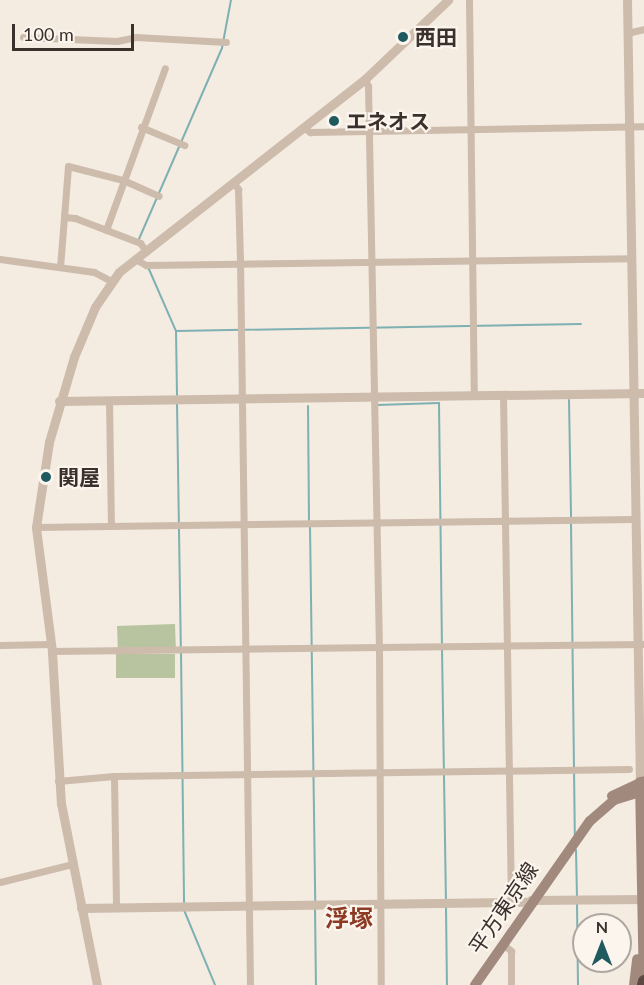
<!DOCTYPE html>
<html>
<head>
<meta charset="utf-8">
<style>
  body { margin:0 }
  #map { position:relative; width:644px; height:985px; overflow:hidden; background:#f4ebe1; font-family:Lato,"Noto Sans JP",sans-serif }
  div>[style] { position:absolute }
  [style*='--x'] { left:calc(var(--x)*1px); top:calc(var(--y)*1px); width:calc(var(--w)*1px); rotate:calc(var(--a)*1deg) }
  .green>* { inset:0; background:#b8c4a0; transform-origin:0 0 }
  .stream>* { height:2px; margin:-1px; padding:0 1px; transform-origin:1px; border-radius:1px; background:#7fb0b2 }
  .minor>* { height:7px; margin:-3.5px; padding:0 3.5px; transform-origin:3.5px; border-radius:3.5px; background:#cdbbac }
  .tertiary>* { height:9px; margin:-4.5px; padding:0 4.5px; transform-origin:4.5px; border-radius:4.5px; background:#cdbbac }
  .secondary>* { height:10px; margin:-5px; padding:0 5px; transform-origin:5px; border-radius:5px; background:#a18a7d }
  .motorway-bridge>* { height:12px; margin:-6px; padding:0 6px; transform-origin:6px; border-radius:6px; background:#5c4a42 }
  .dots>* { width:16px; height:16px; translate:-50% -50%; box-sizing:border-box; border:3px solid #fbf5ee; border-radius:50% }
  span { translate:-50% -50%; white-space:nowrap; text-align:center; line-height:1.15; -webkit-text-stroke:4.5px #fbf5ee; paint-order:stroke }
  .poi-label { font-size:21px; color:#3b302b; font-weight:700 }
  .left { translate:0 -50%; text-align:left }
  .street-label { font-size:21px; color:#3b302b }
  .quarter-label { font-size:24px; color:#8c3b22; font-weight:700 }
  .north { position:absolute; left:572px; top:913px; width:60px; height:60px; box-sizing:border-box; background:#fbf5ee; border:2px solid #aea6a0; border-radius:50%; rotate:0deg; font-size:16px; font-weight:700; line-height:24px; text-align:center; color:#3b302b }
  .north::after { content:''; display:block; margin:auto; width:21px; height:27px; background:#1f5a5e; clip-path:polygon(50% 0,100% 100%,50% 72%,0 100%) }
  .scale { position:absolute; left:12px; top:24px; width:122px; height:27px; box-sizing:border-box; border:3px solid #3b302b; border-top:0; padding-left:8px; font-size:18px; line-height:21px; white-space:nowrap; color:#3b302b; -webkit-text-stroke:4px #fbf5ee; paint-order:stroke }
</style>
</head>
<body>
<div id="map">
  <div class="green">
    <div style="left:175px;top:624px;width:24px;height:58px;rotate:88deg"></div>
    <div style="left:175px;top:654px;width:24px;height:59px;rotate:90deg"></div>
  </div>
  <div class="stream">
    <div style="--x:139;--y:239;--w:208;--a:-66.5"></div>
    <div style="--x:222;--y:48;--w:49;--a:-79.4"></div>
    <div style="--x:148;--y:267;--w:70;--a:66.4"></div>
    <div style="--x:176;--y:331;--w:405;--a:-1"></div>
    <div style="--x:176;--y:331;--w:67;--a:89.1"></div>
    <div style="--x:569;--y:400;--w:117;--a:89"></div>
    <div style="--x:177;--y:403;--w:244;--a:89.1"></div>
    <div style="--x:377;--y:405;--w:62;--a:-1.8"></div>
    <div style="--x:439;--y:403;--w:240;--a:89.3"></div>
    <div style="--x:308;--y:406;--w:114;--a:89.5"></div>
    <div style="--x:571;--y:523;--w:312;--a:89.3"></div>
    <div style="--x:310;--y:526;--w:375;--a:89.2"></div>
    <div style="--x:442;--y:649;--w:252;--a:89.1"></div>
    <div style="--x:181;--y:652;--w:253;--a:89.3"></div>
    <div style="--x:576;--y:850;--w:48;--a:88.8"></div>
    <div style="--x:577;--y:904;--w:81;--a:89.3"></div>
    <div style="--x:315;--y:907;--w:78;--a:89.3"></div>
    <div style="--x:446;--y:907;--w:78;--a:89.3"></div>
    <div style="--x:184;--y:910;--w:81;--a:67.5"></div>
  </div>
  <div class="minor">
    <div style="--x:469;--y:0;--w:396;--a:89.3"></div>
    <div style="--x:627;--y:33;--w:17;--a:-13"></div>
    <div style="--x:23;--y:37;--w:94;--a:2.4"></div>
    <div style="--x:117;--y:41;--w:19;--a:-12"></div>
    <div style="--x:136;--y:37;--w:90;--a:3.2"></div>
    <div style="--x:365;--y:79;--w:8;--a:67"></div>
    <div style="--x:368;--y:86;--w:562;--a:88.88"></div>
    <div style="--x:379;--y:648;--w:337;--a:89.7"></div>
    <div style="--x:141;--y:127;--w:47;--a:22.7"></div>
    <div style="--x:303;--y:127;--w:9;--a:36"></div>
    <div style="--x:310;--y:132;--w:334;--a:-1"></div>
    <div style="--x:233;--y:182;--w:9;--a:54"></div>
    <div style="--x:238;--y:189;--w:70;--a:88.4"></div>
    <div style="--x:240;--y:259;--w:726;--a:89.21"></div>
    <div style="--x:64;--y:217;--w:51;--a:-85.5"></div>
    <div style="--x:68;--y:166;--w:57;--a:14.3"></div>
    <div style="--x:123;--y:180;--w:39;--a:24"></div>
    <div style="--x:106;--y:230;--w:172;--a:-70"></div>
    <div style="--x:0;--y:259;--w:95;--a:7.9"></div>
    <div style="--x:94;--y:272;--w:19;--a:28"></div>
    <div style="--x:135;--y:259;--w:13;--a:29"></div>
    <div style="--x:146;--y:265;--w:485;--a:-0.8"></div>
    <div style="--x:60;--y:267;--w:50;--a:-85.4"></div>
    <div style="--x:64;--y:217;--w:11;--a:5"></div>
    <div style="--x:75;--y:218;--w:70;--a:21"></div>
    <div style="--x:140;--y:243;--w:10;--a:53"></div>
    <div style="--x:503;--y:395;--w:507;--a:89.1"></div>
    <div style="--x:109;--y:401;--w:125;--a:89.1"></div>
    <div style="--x:36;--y:527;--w:598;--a:-0.77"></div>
    <div style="--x:0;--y:645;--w:51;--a:-1.1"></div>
    <div style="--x:52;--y:651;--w:592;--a:-0.68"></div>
    <div style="--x:114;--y:776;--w:132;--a:89.1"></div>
    <div style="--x:58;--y:781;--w:56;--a:-5.1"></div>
    <div style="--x:114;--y:776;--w:515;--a:-0.78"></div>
    <div style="--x:0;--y:882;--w:74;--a:-14"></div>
    <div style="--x:503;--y:944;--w:11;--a:41"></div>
    <div style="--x:511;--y:951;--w:34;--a:90"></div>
  </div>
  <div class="tertiary">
    <div style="--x:627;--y:0;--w:782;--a:89.05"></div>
    <div style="--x:59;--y:401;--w:585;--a:-0.78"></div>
    <div style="--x:531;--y:900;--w:113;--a:-0.5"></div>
    <div style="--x:81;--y:908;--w:449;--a:-0.8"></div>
    <div style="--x:97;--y:985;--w:185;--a:-101.2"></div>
    <div style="--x:61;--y:804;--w:153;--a:-93.4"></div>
    <div style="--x:52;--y:651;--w:125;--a:-97.4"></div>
    <div style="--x:36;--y:527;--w:86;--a:-81.3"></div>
    <div style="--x:49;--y:442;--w:89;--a:-73.6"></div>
    <div style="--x:74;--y:357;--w:54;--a:-67.2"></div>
    <div style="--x:95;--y:307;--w:42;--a:-55.6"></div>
    <div style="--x:119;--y:272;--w:313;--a:-38.1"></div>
    <div style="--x:365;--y:79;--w:115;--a:-43.6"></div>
  </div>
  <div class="secondary">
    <div style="--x:640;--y:782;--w:203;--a:88.9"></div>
    <div style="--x:612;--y:796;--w:35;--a:-25"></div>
    <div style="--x:475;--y:985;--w:200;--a:-55"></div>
    <div style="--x:590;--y:821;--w:32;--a:-41"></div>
    <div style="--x:614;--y:800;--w:31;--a:-17"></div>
    <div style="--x:634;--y:985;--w:26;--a:-83"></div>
  </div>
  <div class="motorway-bridge">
    <div style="--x:643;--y:985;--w:4;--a:-76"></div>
  </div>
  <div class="dots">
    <div style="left:403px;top:37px;background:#1f5a5e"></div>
    <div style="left:334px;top:121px;background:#1f5a5e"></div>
    <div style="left:46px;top:477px;background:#1f5a5e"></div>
  </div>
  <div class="poi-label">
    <span class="left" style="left:415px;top:37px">西田</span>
    <span class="left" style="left:346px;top:121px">エネオス</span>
    <span class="left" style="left:58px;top:477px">関屋</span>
  </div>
  <div class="street-label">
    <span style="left:503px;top:908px;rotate:-56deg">平方東京線</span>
  </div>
  <div class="quarter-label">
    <span style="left:349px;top:918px">浮塚</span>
  </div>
  <div class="north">N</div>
  <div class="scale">100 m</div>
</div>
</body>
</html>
